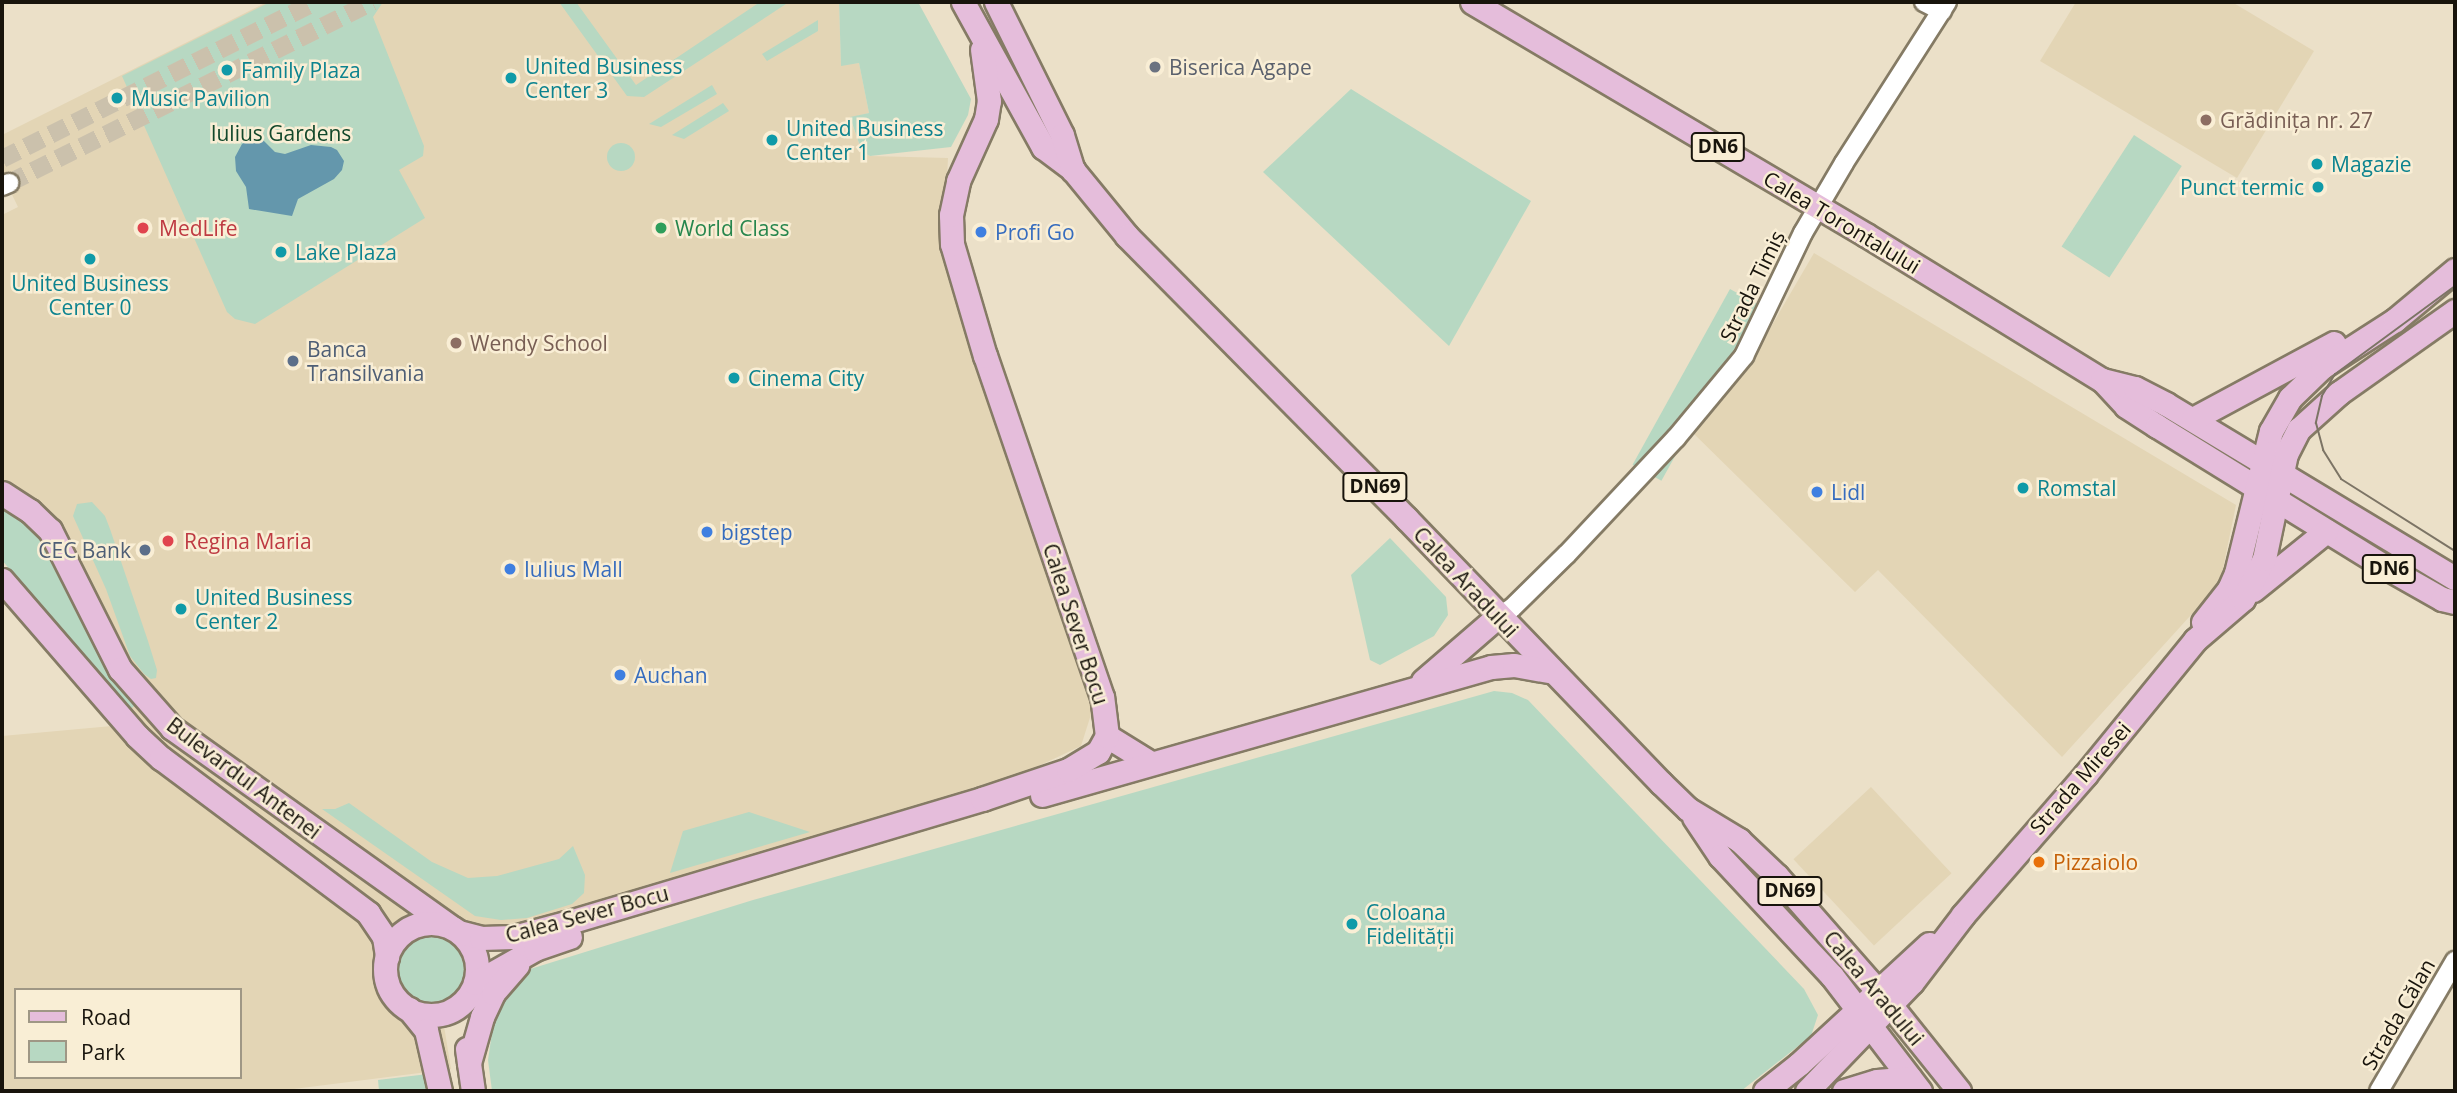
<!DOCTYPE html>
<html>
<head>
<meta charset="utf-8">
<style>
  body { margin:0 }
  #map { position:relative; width:2457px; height:1093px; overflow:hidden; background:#ebe0c8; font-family:"Open Sans",sans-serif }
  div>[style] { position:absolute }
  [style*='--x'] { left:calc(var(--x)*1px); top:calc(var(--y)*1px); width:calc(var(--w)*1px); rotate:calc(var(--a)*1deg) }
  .built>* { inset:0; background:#e3d5b5; transform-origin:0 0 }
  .green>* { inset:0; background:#b7d8c2; transform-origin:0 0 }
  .round { border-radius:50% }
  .water>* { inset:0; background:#6497ac }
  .minor-tunnel>* { height:18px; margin-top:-9px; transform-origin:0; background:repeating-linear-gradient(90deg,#cbc1ac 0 18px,transparent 0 27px) }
  .roads { filter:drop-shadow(2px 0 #857b65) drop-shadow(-2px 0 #857b65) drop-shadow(0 2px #857b65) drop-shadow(0 -2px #857b65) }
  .minor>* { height:18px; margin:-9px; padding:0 9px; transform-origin:9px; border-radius:9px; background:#fff }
  .major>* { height:23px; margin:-11.5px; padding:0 11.5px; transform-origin:11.5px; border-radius:11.5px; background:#e5bddb }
  .major>.ring { margin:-11.5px; padding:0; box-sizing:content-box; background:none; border:23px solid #e5bddb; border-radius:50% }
  .tram>* { height:2px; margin:-1px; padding:0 1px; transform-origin:1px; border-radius:1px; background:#7c7465 }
  .dots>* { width:19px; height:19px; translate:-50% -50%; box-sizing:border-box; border:4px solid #f9eed5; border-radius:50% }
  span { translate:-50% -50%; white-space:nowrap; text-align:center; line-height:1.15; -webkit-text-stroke:5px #f9eed5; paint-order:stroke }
  .shield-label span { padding:2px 5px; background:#f9eed5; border:2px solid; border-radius:5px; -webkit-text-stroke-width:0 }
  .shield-label { font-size:19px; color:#18140c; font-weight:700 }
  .culture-label { font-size:21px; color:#0d838f }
  .left { translate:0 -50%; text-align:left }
  .right { translate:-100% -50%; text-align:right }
  .worship-label { font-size:21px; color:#5b616d }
  .education-label { font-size:21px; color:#785e54 }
  .park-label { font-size:21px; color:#12482b }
  .street-label { font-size:21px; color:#18140c }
  .health-label { font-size:21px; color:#be3a42 }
  .leisure-label { font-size:21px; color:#27864d }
  .shop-label { font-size:21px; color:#366cbe }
  .service-label { font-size:21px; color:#4e5e75 }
  .food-label { font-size:21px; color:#c56008 }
  .frame { position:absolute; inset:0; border:4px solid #18140c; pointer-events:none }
  .legend { position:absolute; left:14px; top:988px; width:228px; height:91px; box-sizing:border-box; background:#f9eed5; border:2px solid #9f9785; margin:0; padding:9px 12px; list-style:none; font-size:21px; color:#18140c }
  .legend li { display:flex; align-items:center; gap:14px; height:35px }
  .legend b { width:35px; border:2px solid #9f9785 }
</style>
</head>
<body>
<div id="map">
  <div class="built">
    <div style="clip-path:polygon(evenodd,267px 2px,839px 2px,841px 65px,859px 63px,869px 113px,850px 118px,862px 152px,870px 156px,948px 158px,946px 199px,1094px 705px,1081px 746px,1028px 771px,972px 788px,970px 802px,434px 964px,451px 1069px,278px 1091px,2px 1091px,2px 736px,145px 723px,87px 664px,2px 557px,2px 215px,18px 207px,2px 174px,2px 135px,267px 2px,16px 990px,240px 990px,240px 1077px,16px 1077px,16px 990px)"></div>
    <div style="clip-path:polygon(2076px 2px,2232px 2px,2314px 51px,2237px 178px,2040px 61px)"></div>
    <div style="clip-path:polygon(1814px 253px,2236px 505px,2220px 583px,2062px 757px,1878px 570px,1855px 592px,1690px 430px,1743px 375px)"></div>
    <div style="left:1871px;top:787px;width:118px;height:106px;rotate:47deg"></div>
  </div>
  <div class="green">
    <div style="clip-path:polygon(270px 2px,383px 2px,373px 17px,424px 146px,423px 156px,399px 170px,425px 218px,255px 324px,235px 319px,227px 312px,122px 76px)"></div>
    <div style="clip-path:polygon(559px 2px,576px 2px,636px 85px,760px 2px,789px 2px,644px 97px,627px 96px)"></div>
    <div style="clip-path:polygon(839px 2px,918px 2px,971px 99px,968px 115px,951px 147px,870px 156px,862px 152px,850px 117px,869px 113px,859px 63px,841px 66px)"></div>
    <div style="clip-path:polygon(818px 20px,818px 31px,767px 61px,762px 54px)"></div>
    <div style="clip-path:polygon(712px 85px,717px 94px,661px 127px,649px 124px)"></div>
    <div style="clip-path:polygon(1351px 89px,1531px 201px,1449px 346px,1263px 172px)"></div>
    <div style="clip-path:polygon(723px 103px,729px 111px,684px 139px,672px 135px)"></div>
    <div style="left:2134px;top:135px;width:57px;height:133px;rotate:33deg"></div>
    <div class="round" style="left:607px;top:143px;width:28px;height:28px"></div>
    <div style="left:1730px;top:289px;width:33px;height:201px;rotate:29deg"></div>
    <div style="clip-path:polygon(2px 499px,34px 526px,140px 701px,126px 713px,2px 560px)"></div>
    <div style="clip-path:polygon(92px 502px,105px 516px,110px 529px,148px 641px,157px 670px,156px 678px,151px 679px,144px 674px,130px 656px,106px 589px,73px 516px,77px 504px)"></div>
    <div style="clip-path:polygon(1390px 538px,1446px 597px,1448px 615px,1434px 636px,1380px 665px,1370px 660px,1351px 575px)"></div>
    <div style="clip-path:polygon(1494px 691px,1512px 693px,1528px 700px,1804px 989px,1818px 1015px,1811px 1036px,1741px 1091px,492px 1091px,488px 1060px,494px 1019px,504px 997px,527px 970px,753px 900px)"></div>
    <div style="clip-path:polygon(349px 803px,432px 862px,468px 878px,497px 876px,559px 859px,573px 846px,585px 875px,584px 893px,572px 904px,527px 918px,501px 920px,475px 916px,322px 809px,335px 809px)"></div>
    <div style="clip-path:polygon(749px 812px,810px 832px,670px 873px,683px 831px)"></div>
    <div class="round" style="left:386px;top:925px;width:90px;height:90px"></div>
    <div style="clip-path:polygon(428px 1074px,430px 1091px,379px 1091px,378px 1080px)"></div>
  </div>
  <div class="water">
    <div style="clip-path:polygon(252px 138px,261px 138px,275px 152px,285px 154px,311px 145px,331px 147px,337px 150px,344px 161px,342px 170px,334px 179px,298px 199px,292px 216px,249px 209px,246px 187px,236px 171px,235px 157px,242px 144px)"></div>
  </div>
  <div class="minor-tunnel">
    <div style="--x:2;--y:159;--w:350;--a:-26.6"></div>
    <div style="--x:9;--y:183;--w:406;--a:-26.5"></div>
  </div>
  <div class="roads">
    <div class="minor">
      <div style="--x:1924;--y:2;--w:20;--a:27"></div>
      <div style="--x:2;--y:186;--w:8;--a:-23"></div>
      <div style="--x:1497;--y:617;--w:17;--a:-31"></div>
      <div style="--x:1512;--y:608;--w:77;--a:-44.5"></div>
      <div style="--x:1567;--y:554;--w:159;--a:-46.8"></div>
      <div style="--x:1676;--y:438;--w:107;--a:-50.3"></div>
      <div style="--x:1744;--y:356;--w:136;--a:-64.4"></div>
      <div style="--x:1803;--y:233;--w:81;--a:-59.6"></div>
      <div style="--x:1844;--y:163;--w:191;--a:-57.4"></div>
      <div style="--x:2379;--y:1091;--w:151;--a:-59.7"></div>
    </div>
    <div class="major">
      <div style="--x:963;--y:2;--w:166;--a:61.1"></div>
      <div style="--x:1043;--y:147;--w:38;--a:37"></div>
      <div style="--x:1073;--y:170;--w:85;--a:50.7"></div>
      <div style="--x:1127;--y:236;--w:397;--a:45.3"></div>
      <div style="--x:1406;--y:518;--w:368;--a:46.1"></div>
      <div style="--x:1661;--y:783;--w:37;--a:44"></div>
      <div style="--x:1688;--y:809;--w:60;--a:31.3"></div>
      <div style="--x:1739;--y:840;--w:52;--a:43.5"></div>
      <div style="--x:1777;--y:876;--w:173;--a:48.8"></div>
      <div style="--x:1891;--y:1006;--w:109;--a:51.3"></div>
      <div style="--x:996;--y:2;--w:148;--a:63.6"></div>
      <div style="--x:1062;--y:135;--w:37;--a:73"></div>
      <div style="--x:1472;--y:2;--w:458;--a:30.6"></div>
      <div style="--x:1866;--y:235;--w:277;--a:31.6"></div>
      <div style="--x:2102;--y:380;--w:35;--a:47"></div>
      <div style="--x:2126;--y:406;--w:37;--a:33"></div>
      <div style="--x:2157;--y:426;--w:264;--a:31.7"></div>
      <div style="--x:2382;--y:565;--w:69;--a:29.5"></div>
      <div style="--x:2442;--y:599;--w:13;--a:13"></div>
      <div style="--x:2102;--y:380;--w:34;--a:14"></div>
      <div style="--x:2135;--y:388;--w:35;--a:27"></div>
      <div style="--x:2166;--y:404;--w:337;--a:31.1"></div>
      <div style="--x:2193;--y:419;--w:160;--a:-28.3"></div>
      <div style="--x:2;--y:493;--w:33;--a:33"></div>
      <div style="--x:30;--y:511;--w:28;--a:44"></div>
      <div style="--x:50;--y:530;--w:156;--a:63.3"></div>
      <div style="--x:120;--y:669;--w:79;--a:48.6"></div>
      <div style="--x:172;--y:728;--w:344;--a:35.5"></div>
      <div style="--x:2;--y:580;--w:206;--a:49.1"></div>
      <div style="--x:137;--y:736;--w:33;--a:43"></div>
      <div style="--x:161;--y:758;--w:259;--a:36.8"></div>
      <div style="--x:368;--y:913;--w:29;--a:56"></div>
      <div style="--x:384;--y:937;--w:20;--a:81"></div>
      <div style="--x:2253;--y:590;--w:94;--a:-38.9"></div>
      <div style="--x:2203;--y:622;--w:42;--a:-51.8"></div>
      <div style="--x:2229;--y:589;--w:17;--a:-66"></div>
      <div style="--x:2236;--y:573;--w:146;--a:-76.2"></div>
      <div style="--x:2271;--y:431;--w:38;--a:-60"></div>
      <div style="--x:2290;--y:398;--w:45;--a:-44.1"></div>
      <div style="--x:2322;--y:367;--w:87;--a:-32.8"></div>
      <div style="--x:2395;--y:320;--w:78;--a:-39.8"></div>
      <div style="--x:1423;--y:681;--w:98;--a:-40.9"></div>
      <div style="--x:1107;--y:736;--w:49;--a:31.8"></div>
      <div style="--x:1042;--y:795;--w:467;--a:-15.9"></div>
      <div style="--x:1491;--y:667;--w:23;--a:-5"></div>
      <div style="--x:1514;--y:665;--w:39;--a:10"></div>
      <div style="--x:1694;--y:817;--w:47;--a:56.3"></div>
      <div style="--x:1720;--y:856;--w:164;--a:47"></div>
      <div style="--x:1832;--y:976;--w:145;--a:52.6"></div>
      <div class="ring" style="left:385px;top:923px;width:69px;height:69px"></div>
      <div style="--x:459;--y:932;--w:23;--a:15"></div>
      <div style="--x:481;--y:938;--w:32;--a:-2"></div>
      <div style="--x:513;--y:937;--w:55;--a:-14.8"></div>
      <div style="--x:566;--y:923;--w:434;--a:-16.6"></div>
      <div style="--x:982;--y:799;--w:91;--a:-18.6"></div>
      <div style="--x:1068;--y:770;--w:35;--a:-31"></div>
      <div style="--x:1098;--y:752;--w:18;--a:-61"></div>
      <div style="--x:1107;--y:736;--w:39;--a:-97"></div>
      <div style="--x:1102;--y:697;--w:361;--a:-108.9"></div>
      <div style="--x:985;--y:356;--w:117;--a:-106.4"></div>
      <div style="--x:952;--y:244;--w:29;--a:-92"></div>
      <div style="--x:951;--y:215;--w:35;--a:-78"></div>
      <div style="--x:958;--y:181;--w:68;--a:-65.7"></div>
      <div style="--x:986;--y:119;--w:18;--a:-81"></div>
      <div style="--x:989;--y:101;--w:52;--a:-97.7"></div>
      <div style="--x:475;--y:983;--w:69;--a:-29.5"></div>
      <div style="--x:535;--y:949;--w:37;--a:-19"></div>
      <div style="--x:409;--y:1009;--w:27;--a:51"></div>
      <div style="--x:426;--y:1030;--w:63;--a:77.1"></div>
      <div style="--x:467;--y:1049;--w:42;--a:81.9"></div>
      <div style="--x:469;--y:1063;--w:48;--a:-74.2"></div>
      <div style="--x:482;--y:1017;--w:26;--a:-65"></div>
      <div style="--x:493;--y:993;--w:37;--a:-49"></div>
      <div style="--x:1765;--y:1091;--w:43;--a:-38.5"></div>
      <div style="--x:1799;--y:1064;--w:177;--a:-42.7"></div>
      <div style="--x:1807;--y:1091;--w:151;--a:-46.1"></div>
      <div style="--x:1912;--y:982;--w:84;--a:-52.7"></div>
      <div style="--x:1963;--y:915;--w:186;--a:-48.9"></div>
      <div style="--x:2085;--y:775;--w:174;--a:-50.8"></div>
      <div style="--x:2195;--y:640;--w:63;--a:-40.5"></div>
      <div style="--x:2243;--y:599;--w:45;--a:-62.3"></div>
      <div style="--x:2264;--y:559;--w:107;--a:-78.2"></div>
      <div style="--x:2286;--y:454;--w:28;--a:-63"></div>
      <div style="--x:2299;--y:429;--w:54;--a:-42"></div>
      <div style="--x:2339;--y:393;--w:142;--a:-35.3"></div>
      <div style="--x:1844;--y:1091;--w:34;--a:-17"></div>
      <div style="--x:1877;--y:1081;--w:33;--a:-5"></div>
    </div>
  </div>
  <div class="tram">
    <div style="--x:2455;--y:286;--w:149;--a:143.7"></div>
    <div style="--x:2335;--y:374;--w:26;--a:121"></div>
    <div style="--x:2322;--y:396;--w:28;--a:103"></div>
    <div style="--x:2316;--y:423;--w:28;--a:75"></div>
    <div style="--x:2323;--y:450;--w:34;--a:58"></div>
    <div style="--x:2341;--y:479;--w:135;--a:32.3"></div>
  </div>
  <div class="dots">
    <div style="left:1155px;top:67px;background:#6b7280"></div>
    <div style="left:227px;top:70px;background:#0f9aa8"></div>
    <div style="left:511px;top:78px;background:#0f9aa8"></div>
    <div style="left:117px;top:98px;background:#0f9aa8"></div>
    <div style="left:2206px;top:120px;background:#8d6e63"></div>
    <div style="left:772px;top:140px;background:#0f9aa8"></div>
    <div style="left:2317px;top:164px;background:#0f9aa8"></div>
    <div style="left:2318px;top:187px;background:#0f9aa8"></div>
    <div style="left:143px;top:228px;background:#e0444e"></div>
    <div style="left:661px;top:228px;background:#2e9e5b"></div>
    <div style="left:981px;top:232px;background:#3f7fe0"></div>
    <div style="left:281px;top:252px;background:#0f9aa8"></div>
    <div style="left:90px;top:259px;background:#0f9aa8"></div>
    <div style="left:456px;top:343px;background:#8d6e63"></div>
    <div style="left:293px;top:361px;background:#5c6f8a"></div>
    <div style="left:734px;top:378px;background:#0f9aa8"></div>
    <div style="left:2023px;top:488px;background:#0f9aa8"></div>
    <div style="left:1817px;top:492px;background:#3f7fe0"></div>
    <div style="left:707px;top:532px;background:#3f7fe0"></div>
    <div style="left:168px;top:541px;background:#e0444e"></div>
    <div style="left:145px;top:550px;background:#5c6f8a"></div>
    <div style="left:510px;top:569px;background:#3f7fe0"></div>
    <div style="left:181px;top:609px;background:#0f9aa8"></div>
    <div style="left:620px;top:675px;background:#3f7fe0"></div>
    <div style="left:2039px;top:862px;background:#e8710a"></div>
    <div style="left:1352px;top:924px;background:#0f9aa8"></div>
  </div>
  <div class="shield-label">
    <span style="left:1718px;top:147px">DN6</span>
    <span style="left:1375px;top:487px">DN69</span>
    <span style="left:2389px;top:569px">DN6</span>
    <span style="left:1790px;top:891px">DN69</span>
  </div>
  <div class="culture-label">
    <span class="left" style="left:525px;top:78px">United Business<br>Center 3</span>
    <span class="left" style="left:241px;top:70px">Family Plaza</span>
    <span class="left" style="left:131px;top:98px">Music Pavilion</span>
    <span class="left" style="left:786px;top:140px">United Business<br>Center 1</span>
    <span class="left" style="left:2331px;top:164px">Magazie</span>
    <span class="right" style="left:2304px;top:187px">Punct termic</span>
    <span class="left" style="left:295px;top:252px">Lake Plaza</span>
    <span style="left:90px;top:295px">United Business<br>Center 0</span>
    <span class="left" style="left:748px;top:378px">Cinema City</span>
    <span class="left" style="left:2037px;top:488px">Romstal</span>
    <span class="left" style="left:195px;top:609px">United Business<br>Center 2</span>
    <span class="left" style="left:1366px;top:924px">Coloana<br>Fidelității</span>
  </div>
  <div class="worship-label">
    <span class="left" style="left:1169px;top:67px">Biserica Agape</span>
  </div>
  <div class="education-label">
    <span class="left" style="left:2220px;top:120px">Grădinița nr. 27</span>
    <span class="left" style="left:470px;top:343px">Wendy School</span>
  </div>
  <div class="park-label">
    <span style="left:281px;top:133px">Iulius Gardens</span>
  </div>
  <div class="street-label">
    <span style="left:1842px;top:222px;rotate:31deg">Calea Torontalului</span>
    <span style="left:1752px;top:286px;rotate:-64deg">Strada Timiș</span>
    <span style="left:1466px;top:582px;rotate:47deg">Calea Aradului</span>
    <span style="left:1076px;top:624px;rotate:72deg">Calea Sever Bocu</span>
    <span style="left:244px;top:778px;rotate:37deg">Bulevardul Antenei</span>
    <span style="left:2080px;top:778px;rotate:-49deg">Strada Miresei</span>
    <span style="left:587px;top:914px;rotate:-15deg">Calea Sever Bocu</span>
    <span style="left:1874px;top:988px;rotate:50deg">Calea Aradului</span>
    <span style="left:2398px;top:1014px;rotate:-60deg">Strada Călan</span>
  </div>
  <div class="health-label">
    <span class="left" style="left:159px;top:228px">MedLife</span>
    <span class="left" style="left:184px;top:541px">Regina Maria</span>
  </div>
  <div class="leisure-label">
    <span class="left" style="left:675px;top:228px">World Class</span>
  </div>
  <div class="shop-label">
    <span class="left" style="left:995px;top:232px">Profi Go</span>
    <span class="left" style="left:1831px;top:492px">Lidl</span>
    <span class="left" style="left:721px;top:532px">bigstep</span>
    <span class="left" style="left:524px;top:569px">Iulius Mall</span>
    <span class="left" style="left:634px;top:675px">Auchan</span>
  </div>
  <div class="service-label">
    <span class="left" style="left:307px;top:361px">Banca<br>Transilvania</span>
    <span class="right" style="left:131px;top:550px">CEC Bank</span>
  </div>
  <div class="food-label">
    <span class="left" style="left:2053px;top:862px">Pizzaiolo</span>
  </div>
  <div class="frame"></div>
  <ul class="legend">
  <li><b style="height:9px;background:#e5bddb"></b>Road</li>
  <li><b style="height:19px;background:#b7d8c2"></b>Park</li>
  </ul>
</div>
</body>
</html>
